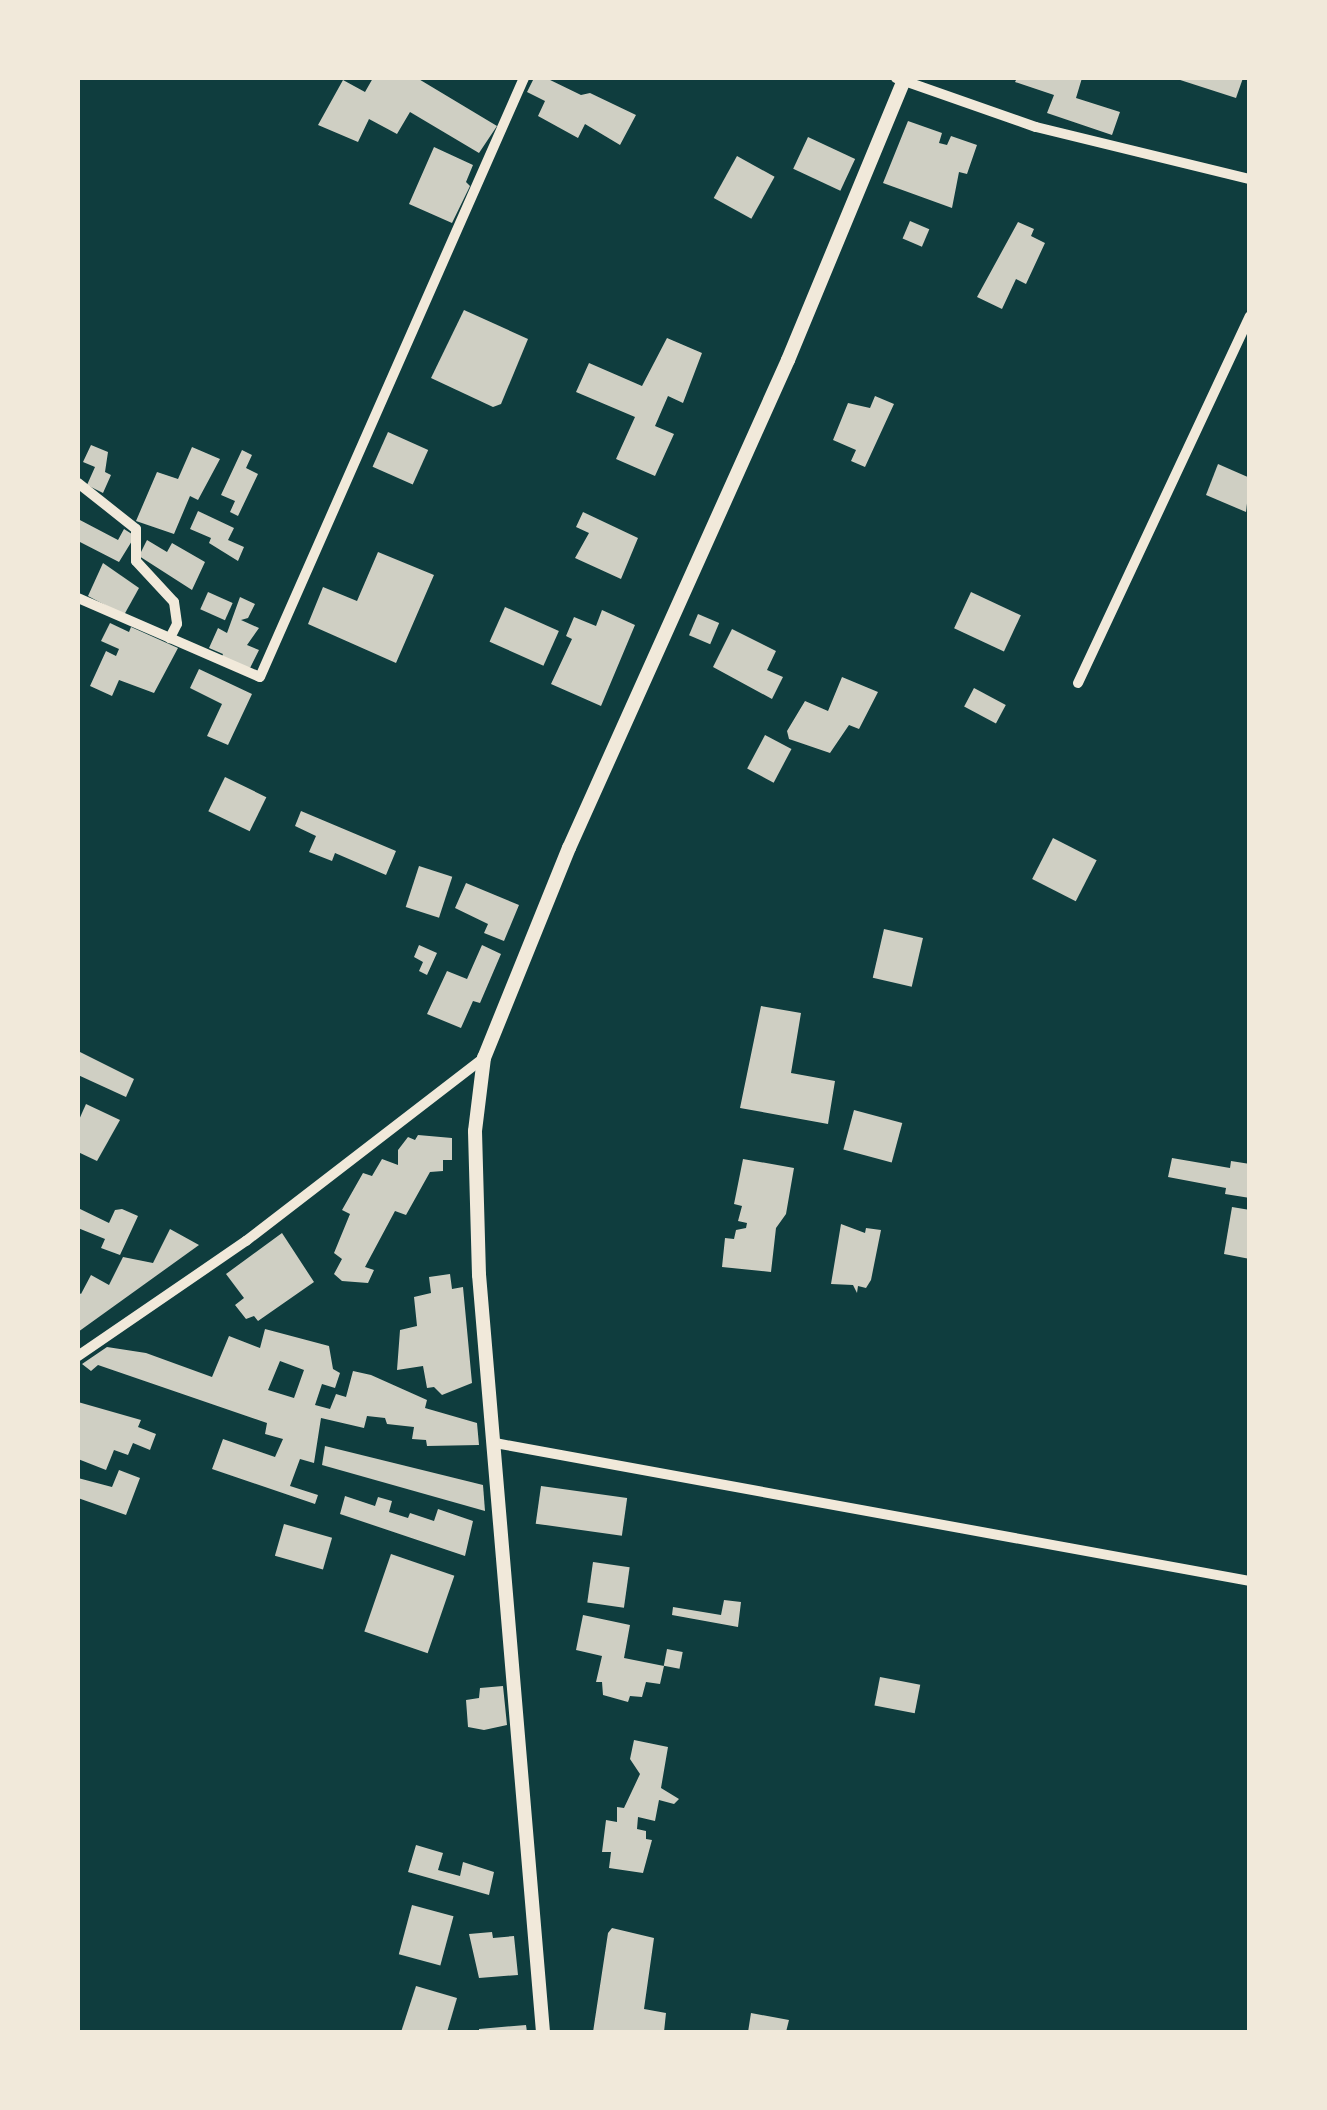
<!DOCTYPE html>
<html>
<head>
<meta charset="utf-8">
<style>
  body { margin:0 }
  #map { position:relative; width:1327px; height:2110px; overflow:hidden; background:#0f3d3e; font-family:Cabin,sans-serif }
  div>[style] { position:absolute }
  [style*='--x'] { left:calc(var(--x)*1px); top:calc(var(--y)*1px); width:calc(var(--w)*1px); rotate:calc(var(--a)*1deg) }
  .building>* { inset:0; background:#cfcfc3; transform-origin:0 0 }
  .minor>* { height:10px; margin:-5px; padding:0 5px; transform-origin:5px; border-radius:5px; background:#f1e9da }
  .tertiary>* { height:14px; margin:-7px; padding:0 7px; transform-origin:7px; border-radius:7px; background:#f1e9da }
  span { translate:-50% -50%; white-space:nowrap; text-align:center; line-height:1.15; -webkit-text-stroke:10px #f1e9da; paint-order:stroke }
  .frame { position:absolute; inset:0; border:80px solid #f1e9da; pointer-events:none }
</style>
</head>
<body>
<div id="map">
  <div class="building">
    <div style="clip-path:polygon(373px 78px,417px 78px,497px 126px,479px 153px,410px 112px,397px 134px,369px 119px,358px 142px,318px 125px,343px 80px,365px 92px)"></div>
    <div style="clip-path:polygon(534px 78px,546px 78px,581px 95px,590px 93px,636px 115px,620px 145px,585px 124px,578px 138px,538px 116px,545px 101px,527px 92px)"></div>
    <div style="clip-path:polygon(1017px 78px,1082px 78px,1076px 98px,1120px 112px,1112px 135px,1047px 113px,1054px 95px,1015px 82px)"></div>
    <div style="clip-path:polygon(1174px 78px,1243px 78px,1236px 98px)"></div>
    <div style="clip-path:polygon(908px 121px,942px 133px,939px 143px,947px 145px,951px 136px,977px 145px,967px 174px,959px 172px,952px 208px,883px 183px)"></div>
    <div style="left:808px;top:137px;width:52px;height:35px;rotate:25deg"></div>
    <div style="clip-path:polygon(434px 147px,473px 165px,466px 182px,470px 186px,452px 223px,409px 204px)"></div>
    <div style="left:737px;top:156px;width:43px;height:48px;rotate:29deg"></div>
    <div style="left:910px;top:221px;width:21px;height:19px;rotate:23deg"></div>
    <div style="clip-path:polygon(1018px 222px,1034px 229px,1031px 236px,1045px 243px,1026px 284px,1016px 279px,1002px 309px,977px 297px)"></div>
    <div style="clip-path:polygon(464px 310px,528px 339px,501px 404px,493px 407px,431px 378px)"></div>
    <div style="clip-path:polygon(667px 338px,702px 353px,683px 403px,668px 396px,655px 426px,674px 434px,655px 476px,616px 459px,635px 417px,576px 392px,589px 363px,642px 386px)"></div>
    <div style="clip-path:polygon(875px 396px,894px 404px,865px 467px,851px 461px,856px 450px,833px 440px,848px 403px,870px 408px)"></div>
    <div style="left:388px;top:432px;width:44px;height:38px;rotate:24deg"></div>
    <div style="clip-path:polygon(91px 445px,108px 452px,105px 472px,111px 475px,103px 493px,87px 485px,95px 467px,83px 462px)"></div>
    <div style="clip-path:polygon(192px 447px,220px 459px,198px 500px,190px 496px,174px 534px,136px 521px,157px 472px,178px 479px)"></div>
    <div style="clip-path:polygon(242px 450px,252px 455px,246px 468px,258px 474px,238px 516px,230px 512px,235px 501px,221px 495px)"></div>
    <div style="clip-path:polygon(1218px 464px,1250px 478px,1246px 512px,1206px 495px)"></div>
    <div style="clip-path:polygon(198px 511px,234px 528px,228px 540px,244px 547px,238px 561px,209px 543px,211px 538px,190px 529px)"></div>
    <div style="clip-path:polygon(583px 512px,638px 538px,621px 579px,575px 558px,589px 533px,576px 527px)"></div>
    <div style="clip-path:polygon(78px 519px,118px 540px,124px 529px,135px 536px,119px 562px,78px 541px)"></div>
    <div style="clip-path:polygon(147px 540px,167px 552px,172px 543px,205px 562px,192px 590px,139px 556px)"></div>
    <div style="clip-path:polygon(378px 552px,434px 575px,396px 663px,308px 624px,323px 587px,357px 601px)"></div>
    <div style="clip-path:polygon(103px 563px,139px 588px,124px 615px,88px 596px)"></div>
    <div style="left:208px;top:592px;width:27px;height:19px;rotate:24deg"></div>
    <div style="left:971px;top:592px;width:55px;height:40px;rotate:25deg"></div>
    <div style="clip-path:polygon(240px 597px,255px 604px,248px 618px,241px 620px,259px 628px,247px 645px,259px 650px,250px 668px,221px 659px,223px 654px,209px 648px,218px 628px,227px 633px)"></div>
    <div style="left:505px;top:607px;width:59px;height:38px;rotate:24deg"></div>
    <div style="clip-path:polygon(602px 610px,635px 625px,601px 706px,551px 684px,572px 639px,566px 636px,574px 617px,596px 626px)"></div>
    <div style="left:698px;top:614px;width:23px;height:23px;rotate:23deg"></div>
    <div style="clip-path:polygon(110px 623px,129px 632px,131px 627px,178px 648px,154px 693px,119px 680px,112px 696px,90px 686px,106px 651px,116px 656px,119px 649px,101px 641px)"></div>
    <div style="clip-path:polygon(732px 629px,776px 651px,767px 670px,783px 677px,772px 699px,713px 667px)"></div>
    <div style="clip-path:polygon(199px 669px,252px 694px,228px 745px,207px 736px,222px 704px,190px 688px)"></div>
    <div style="clip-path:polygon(842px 677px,878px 692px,859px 729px,849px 725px,830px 753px,789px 739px,787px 731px,805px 701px,828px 711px)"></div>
    <div style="left:974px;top:688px;width:36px;height:21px;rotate:28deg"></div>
    <div style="left:765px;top:735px;width:30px;height:38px;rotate:28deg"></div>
    <div style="left:225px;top:777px;width:46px;height:38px;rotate:26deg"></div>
    <div style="clip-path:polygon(301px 811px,396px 851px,386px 875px,335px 853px,332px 861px,309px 852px,316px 836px,295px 826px)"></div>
    <div style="left:1053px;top:838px;width:49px;height:46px;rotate:27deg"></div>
    <div style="left:419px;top:866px;width:35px;height:43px;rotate:18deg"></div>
    <div style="clip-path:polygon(466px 883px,519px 905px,504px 941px,484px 933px,488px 924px,455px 908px)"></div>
    <div style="left:884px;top:929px;width:40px;height:50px;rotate:13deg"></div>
    <div style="clip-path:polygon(419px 945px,437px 953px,427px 975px,419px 971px,423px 962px,414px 957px)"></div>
    <div style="clip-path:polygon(482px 945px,501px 954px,480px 1003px,473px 1001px,461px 1028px,427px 1014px,447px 971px,467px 979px)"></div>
    <div style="clip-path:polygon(761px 1006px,801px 1013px,791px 1073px,835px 1081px,828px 1124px,740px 1108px)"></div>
    <div style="clip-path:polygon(78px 1051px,134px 1079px,126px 1097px,78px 1075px)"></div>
    <div style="clip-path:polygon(86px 1104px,120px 1120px,97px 1161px,78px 1152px,78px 1122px)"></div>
    <div style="left:854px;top:1110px;width:50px;height:41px;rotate:15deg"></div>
    <div style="clip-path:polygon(418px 1135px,452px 1138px,452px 1160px,443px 1160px,443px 1171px,430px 1172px,406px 1215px,395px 1211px,365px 1267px,374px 1270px,368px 1283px,342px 1281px,334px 1274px,342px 1259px,334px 1253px,350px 1214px,342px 1210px,363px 1173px,372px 1176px,382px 1159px,398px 1165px,398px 1150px,408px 1137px,415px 1140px)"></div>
    <div style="clip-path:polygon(1172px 1158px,1230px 1168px,1231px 1161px,1250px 1164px,1250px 1198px,1225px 1194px,1226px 1188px,1168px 1177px)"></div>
    <div style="clip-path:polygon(743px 1159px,794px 1168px,786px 1214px,776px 1228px,771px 1272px,722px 1267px,725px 1238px,734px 1239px,736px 1230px,746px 1228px,747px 1223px,738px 1221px,742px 1206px,734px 1204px)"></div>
    <div style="clip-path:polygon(1232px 1207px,1250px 1210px,1250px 1259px,1224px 1254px)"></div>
    <div style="clip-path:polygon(78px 1208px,109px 1223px,115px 1210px,122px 1209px,138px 1216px,120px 1255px,101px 1248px,105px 1239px,78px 1228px)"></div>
    <div style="clip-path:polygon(841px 1224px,865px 1233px,866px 1228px,881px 1230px,871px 1280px,866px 1288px,858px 1286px,857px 1293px,853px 1285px,831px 1284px)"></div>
    <div style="clip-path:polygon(170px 1229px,199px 1245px,78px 1332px,78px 1292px,81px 1294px,91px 1275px,109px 1285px,123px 1257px,153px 1263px)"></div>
    <div style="clip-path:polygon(282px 1233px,314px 1282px,258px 1321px,254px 1316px,246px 1319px,235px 1305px,244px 1298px,226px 1274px)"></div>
    <div style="clip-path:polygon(450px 1274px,452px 1289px,463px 1287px,472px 1383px,442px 1395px,434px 1387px,427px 1388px,423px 1366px,397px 1370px,400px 1330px,417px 1326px,414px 1297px,431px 1293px,429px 1277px)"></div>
    <div style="clip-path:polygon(evenodd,265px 1329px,329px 1346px,333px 1369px,340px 1373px,335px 1388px,322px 1384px,315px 1405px,330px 1409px,336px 1394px,346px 1397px,353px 1371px,371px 1375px,427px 1400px,425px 1408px,477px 1423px,479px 1445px,427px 1446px,426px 1440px,412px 1439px,414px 1427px,387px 1424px,385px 1418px,367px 1416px,364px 1428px,321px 1418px,314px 1463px,300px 1459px,290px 1486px,318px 1495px,315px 1504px,212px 1469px,223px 1439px,275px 1457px,283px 1439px,265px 1434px,267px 1423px,98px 1365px,91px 1371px,82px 1364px,107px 1347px,146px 1353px,212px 1377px,229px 1336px,260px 1348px,265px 1329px,280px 1361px,304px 1370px,294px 1398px,268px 1390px,280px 1361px)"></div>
    <div style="clip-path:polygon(78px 1402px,141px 1420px,138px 1427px,156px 1434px,150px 1450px,133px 1443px,128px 1455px,114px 1450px,106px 1470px,78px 1459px)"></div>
    <div style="clip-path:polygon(325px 1446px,483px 1485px,485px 1511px,322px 1465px)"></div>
    <div style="clip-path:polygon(119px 1470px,140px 1478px,126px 1515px,78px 1498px,78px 1478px,112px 1487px)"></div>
    <div style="left:541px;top:1486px;width:87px;height:38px;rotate:8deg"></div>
    <div style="clip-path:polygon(345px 1496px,375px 1506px,378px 1497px,392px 1501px,389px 1512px,408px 1518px,410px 1513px,434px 1521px,438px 1509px,473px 1521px,465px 1556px,340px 1514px)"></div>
    <div style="left:284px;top:1524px;width:50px;height:33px;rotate:16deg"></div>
    <div style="left:391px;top:1554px;width:67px;height:82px;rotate:19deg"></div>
    <div style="left:593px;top:1562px;width:37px;height:41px;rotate:8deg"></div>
    <div style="clip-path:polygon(724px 1600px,741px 1602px,738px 1627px,672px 1615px,673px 1607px,721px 1615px)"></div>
    <div style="clip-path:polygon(583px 1615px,630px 1625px,624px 1658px,664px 1666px,660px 1684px,646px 1682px,642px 1697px,630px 1696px,628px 1702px,603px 1695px,602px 1682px,596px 1682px,602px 1656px,576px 1650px)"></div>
    <div style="left:667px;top:1649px;width:16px;height:17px;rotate:11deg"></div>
    <div style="left:880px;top:1677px;width:41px;height:29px;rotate:11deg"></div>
    <div style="clip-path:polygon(503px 1686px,507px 1725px,484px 1730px,468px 1727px,466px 1700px,479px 1698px,480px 1688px)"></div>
    <div style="clip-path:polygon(634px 1740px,668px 1747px,661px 1788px,679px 1799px,674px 1804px,659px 1800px,655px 1821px,638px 1817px,637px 1829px,646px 1831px,646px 1839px,652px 1840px,643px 1873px,609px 1868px,611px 1852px,602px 1852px,606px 1820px,617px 1822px,617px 1807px,624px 1808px,640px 1774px,630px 1759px)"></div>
    <div style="clip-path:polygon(416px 1845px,443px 1853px,438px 1870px,460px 1876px,463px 1862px,494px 1872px,489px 1895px,408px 1872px)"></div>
    <div style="left:412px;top:1905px;width:43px;height:51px;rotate:15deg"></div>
    <div style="clip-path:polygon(612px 1928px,654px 1938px,644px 2009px,666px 2013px,664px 2032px,593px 2032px,608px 1933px)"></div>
    <div style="clip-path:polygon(492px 1932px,493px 1938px,514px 1936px,518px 1975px,479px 1978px,469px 1934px)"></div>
    <div style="clip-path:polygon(416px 1986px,457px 1998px,447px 2032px,401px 2032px)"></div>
    <div style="clip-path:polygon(751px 2013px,789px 2020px,786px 2032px,748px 2032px)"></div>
    <div style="clip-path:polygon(526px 2025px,527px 2032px,479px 2032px,479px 2029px)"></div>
  </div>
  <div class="minor">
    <div style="--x:896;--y:78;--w:148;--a:19.3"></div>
    <div style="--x:1036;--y:127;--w:220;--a:13.7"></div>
    <div style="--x:78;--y:483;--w:74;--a:38.4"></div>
    <div style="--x:136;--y:529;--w:32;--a:90"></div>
    <div style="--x:136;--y:561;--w:56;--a:47.2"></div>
    <div style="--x:174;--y:602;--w:22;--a:82"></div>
    <div style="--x:177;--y:624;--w:16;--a:117"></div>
    <div style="--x:78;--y:598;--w:198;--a:23.5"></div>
    <div style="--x:260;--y:677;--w:655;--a:-66.22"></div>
    <div style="--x:1078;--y:683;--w:405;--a:-64.9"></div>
    <div style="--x:78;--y:1356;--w:204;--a:-34.4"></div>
    <div style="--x:246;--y:1241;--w:300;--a:-37.6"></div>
    <div style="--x:495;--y:1443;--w:768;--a:10.36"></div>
  </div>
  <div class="tertiary">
    <div style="--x:543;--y:2032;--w:760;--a:-94.83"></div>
    <div style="--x:479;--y:1275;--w:144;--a:-91.6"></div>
    <div style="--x:475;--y:1131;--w:74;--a:-83"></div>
    <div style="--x:484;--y:1058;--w:227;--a:-68"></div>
    <div style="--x:569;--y:848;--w:535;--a:-65.83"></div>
    <div style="--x:788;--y:360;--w:305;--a:-67.5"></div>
  </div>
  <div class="frame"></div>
</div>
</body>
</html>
